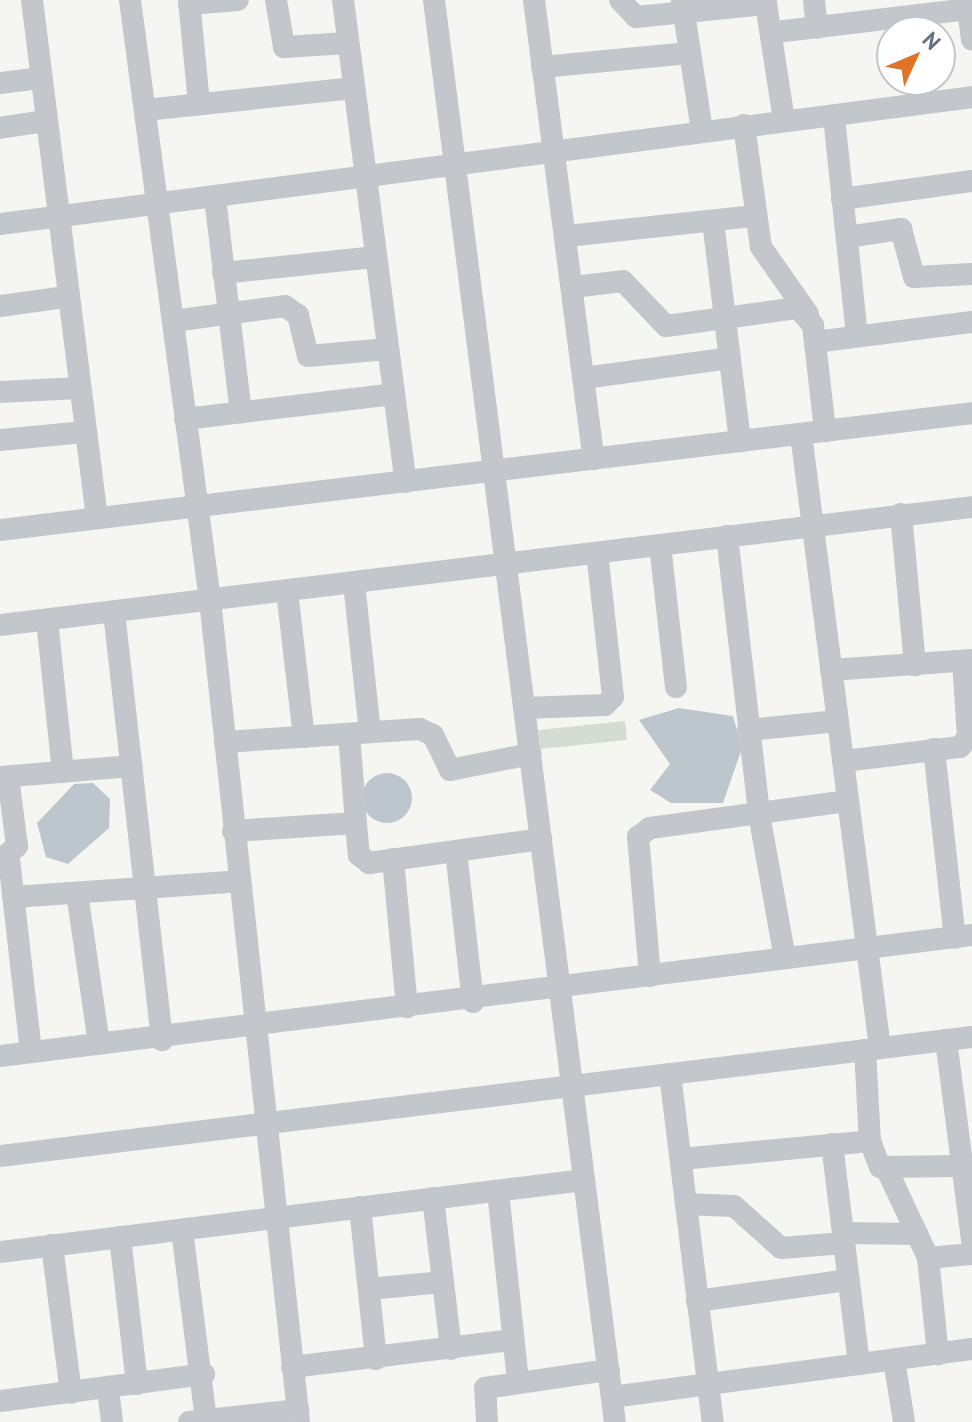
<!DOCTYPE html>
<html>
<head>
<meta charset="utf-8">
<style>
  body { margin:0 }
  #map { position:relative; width:972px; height:1422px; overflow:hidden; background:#f5f5f2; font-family:"PT Sans",sans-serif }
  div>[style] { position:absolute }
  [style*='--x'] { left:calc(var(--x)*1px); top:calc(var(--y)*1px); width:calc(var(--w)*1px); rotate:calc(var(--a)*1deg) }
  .green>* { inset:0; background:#d5dcd3; transform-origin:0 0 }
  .water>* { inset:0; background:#bec6cd }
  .round { border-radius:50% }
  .minor>* { height:22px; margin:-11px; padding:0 11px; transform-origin:11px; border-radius:11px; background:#c3c6ca }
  span { translate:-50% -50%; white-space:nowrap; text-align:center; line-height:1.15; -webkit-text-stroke:8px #fff; paint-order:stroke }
  .north { position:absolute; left:876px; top:16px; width:80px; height:80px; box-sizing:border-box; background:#fff; border:2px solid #c1c6cd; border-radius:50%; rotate:46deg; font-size:22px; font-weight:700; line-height:32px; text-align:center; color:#657082 }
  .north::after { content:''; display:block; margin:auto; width:28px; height:36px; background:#df7428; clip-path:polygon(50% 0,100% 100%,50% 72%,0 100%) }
</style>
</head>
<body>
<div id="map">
  <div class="green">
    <div style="left:625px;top:721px;width:19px;height:87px;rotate:84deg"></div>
  </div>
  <div class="water">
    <div style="clip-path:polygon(679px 708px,733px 716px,742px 748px,723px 803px,671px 803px,650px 790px,670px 764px,639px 720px)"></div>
    <div class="round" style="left:362px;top:773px;width:50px;height:50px"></div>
    <div style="clip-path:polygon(93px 783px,110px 799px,109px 828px,68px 864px,46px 857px,37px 823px,74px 784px)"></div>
  </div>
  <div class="minor">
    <div style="--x:32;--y:0;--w:522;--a:82.85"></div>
    <div style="--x:130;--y:0;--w:605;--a:82.41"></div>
    <div style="--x:210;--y:600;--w:827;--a:83.82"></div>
    <div style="--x:189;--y:0;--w:103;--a:84.5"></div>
    <div style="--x:276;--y:0;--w:48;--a:80.3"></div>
    <div style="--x:284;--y:47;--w:64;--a:-3.6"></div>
    <div style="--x:343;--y:0;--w:486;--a:82.6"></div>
    <div style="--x:434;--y:0;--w:1433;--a:82.75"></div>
    <div style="--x:534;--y:0;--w:463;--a:82.6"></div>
    <div style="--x:620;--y:0;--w:23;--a:47"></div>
    <div style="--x:636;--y:17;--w:131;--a:-5.7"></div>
    <div style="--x:766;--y:4;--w:117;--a:81.2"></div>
    <div style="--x:682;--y:0;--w:132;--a:81.3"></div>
    <div style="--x:814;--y:0;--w:28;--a:84"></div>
    <div style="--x:967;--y:0;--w:40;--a:82.9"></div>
    <div style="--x:189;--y:4;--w:49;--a:-4.7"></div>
    <div style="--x:776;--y:32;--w:193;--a:-6.8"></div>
    <div style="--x:542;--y:67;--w:148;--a:-5.4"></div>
    <div style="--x:0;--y:83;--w:40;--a:-7.1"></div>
    <div style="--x:145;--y:110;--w:210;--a:-6"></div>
    <div style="--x:834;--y:117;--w:220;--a:84"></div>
    <div style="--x:744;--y:125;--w:123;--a:82.1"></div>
    <div style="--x:761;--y:247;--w:82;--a:55"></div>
    <div style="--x:0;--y:128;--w:46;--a:-8.8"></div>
    <div style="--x:215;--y:198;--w:216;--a:83.1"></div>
    <div style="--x:842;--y:199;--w:131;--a:-7.9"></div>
    <div style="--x:713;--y:221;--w:222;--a:83"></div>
    <div style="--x:0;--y:224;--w:980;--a:-7.44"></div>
    <div style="--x:567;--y:236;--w:189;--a:-6.1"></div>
    <div style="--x:847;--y:237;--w:55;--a:-8.4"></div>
    <div style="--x:901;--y:229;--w:50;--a:74.8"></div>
    <div style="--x:914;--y:277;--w:58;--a:-3"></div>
    <div style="--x:223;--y:273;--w:154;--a:-6"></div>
    <div style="--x:573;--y:287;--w:50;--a:-6.8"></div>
    <div style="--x:623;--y:281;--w:62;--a:46.3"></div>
    <div style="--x:666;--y:326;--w:133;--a:-7.8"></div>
    <div style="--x:798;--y:308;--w:23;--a:49"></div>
    <div style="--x:813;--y:325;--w:107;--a:83.5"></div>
    <div style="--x:0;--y:306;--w:67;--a:-7.8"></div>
    <div style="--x:173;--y:321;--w:113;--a:-7.6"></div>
    <div style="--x:285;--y:306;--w:16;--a:35"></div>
    <div style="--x:298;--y:315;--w:42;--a:76.3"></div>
    <div style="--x:308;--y:356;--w:80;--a:-5"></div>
    <div style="--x:815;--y:342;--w:158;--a:-7.3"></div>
    <div style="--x:584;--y:378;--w:147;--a:-7.8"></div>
    <div style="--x:0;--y:392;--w:79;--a:-2.9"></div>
    <div style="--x:185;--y:419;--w:210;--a:-6.8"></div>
    <div style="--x:801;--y:434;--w:619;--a:82.67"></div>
    <div style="--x:0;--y:440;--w:85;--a:-5.4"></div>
    <div style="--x:901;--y:514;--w:152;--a:84.7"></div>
    <div style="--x:0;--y:530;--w:979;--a:-6.86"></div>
    <div style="--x:727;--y:536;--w:280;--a:83.4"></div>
    <div style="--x:759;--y:814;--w:146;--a:79.8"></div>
    <div style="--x:660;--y:545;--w:143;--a:83.6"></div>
    <div style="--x:354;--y:583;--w:150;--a:83.9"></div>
    <div style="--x:287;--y:591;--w:147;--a:83.4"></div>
    <div style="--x:114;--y:612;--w:431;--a:83.6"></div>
    <div style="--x:47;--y:620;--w:153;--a:84"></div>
    <div style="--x:0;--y:625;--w:979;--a:-6.92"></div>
    <div style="--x:831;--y:670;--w:141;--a:-4.1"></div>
    <div style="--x:524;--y:708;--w:81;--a:-2.1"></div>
    <div style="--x:605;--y:705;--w:11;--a:-45"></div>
    <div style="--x:613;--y:697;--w:145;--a:-96.3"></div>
    <div style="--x:748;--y:730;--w:90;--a:-5.7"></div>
    <div style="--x:225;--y:742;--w:195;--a:-3.8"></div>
    <div style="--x:420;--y:729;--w:14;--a:25"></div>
    <div style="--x:433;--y:735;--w:39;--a:64"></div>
    <div style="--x:450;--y:770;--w:82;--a:-11.3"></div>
    <div style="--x:934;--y:749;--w:190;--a:83.7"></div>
    <div style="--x:844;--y:761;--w:117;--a:-6.9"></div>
    <div style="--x:960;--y:747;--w:13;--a:-51"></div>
    <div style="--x:968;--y:737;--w:76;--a:-93.8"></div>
    <div style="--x:0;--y:777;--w:132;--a:-4.8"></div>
    <div style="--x:356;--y:823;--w:32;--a:85"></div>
    <div style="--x:359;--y:855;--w:13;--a:39"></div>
    <div style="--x:369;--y:863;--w:174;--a:-7.9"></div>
    <div style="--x:233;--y:831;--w:123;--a:-3.7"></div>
    <div style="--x:356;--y:823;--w:89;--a:-94.5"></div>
    <div style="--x:456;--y:851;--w:152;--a:83.6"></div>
    <div style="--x:9;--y:859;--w:194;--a:83.5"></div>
    <div style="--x:393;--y:859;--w:149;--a:84.6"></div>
    <div style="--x:0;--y:860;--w:22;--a:-39"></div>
    <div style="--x:17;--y:846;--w:70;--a:-97.4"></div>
    <div style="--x:77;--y:893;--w:152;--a:81.7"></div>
    <div style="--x:13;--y:897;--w:227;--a:-4"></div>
    <div style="--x:650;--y:976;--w:140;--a:-94.9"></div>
    <div style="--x:638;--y:837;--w:15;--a:-37"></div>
    <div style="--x:650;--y:828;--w:200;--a:-7.8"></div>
    <div style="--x:946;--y:1040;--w:202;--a:82.6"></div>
    <div style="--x:865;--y:1050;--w:91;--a:86.9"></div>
    <div style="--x:870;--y:1141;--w:28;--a:69"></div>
    <div style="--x:880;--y:1167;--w:82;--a:-0.7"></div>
    <div style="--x:0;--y:1056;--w:980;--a:-7.1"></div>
    <div style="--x:670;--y:1074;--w:351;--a:83"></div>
    <div style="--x:832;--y:1144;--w:222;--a:83"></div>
    <div style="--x:0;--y:1156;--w:979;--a:-6.98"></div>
    <div style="--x:681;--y:1159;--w:190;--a:-5.4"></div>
    <div style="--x:888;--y:1172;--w:68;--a:64.9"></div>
    <div style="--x:498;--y:1191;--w:192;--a:84"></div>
    <div style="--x:433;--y:1198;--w:152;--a:83.2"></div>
    <div style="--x:686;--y:1204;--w:48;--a:2.4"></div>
    <div style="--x:734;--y:1206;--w:63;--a:41.8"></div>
    <div style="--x:781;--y:1248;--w:63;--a:-4.5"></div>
    <div style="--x:360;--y:1207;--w:153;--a:84"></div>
    <div style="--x:182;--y:1230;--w:191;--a:82.8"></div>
    <div style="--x:843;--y:1233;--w:74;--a:0.8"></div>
    <div style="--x:917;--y:1234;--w:26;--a:65"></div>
    <div style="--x:928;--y:1258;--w:97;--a:84.1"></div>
    <div style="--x:120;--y:1237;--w:148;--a:83.4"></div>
    <div style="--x:52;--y:1245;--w:149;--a:82.7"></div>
    <div style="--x:0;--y:1252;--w:588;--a:-7.03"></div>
    <div style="--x:928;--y:1258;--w:44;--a:-5.2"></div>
    <div style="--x:369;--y:1289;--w:74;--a:-5.4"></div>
    <div style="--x:697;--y:1301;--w:153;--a:-7.9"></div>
    <div style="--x:894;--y:1360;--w:63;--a:80.8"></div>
    <div style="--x:292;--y:1367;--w:223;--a:-7"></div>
    <div style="--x:108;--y:1389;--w:33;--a:83"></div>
    <div style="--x:612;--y:1397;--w:363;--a:-7.6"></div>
    <div style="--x:0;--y:1401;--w:206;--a:-7.5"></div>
    <div style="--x:189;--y:1422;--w:110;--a:-6.3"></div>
    <div style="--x:487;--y:1422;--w:34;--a:-93"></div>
    <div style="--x:485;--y:1388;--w:125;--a:-8.3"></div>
  </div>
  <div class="north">N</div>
</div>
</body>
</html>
